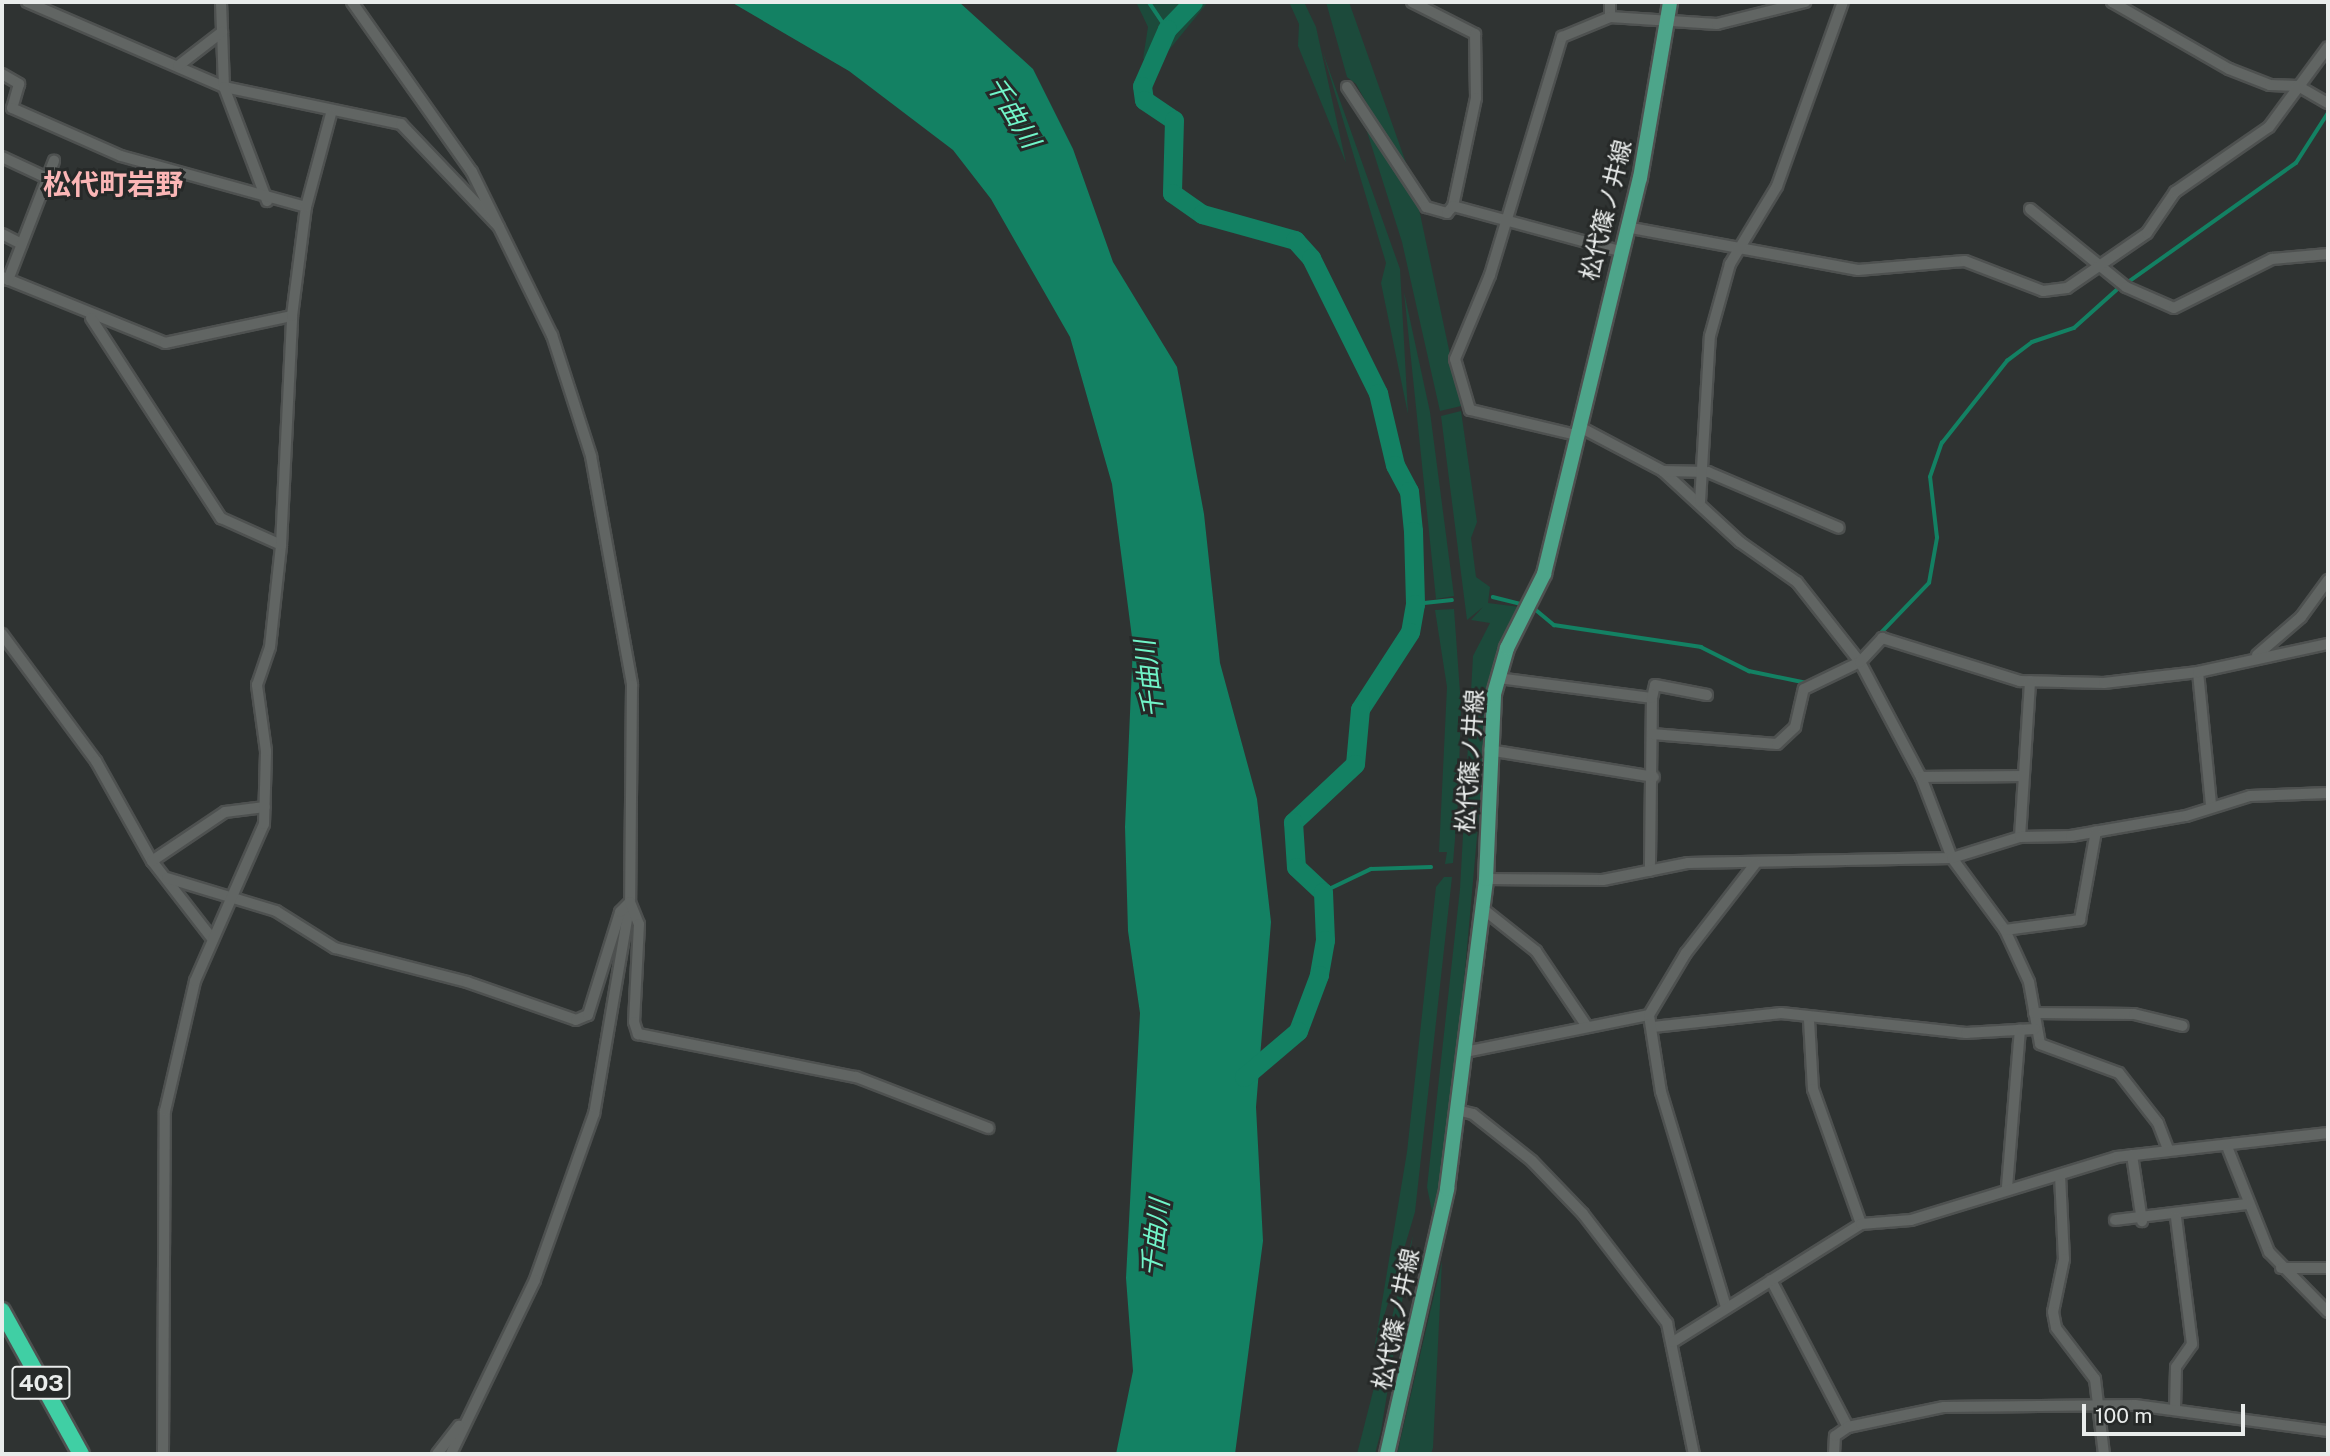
<!DOCTYPE html>
<html>
<head>
<meta charset="utf-8">
<style>
  body { margin:0 }
  #map { position:relative; width:2330px; height:1456px; overflow:hidden; background:#2f3332; font-family:"Public Sans","Noto Sans JP",sans-serif }
  div>[style] { position:absolute }
  [style*='--x'] { left:calc(var(--x)*1px); top:calc(var(--y)*1px); width:calc(var(--w)*1px); rotate:calc(var(--a)*1deg) }
  .green>* { inset:0; background:#1c4a3b }
  .water>* { inset:0; background:#138163 }
  .stream>* { height:3.5px; margin:-1.75px; padding:0 1.75px; transform-origin:1.75px; border-radius:1.75px; background:#138163 }
  .river>* { height:19px; margin:-9.5px; padding:0 9.5px; transform-origin:9.5px; border-radius:9.5px; background:#138163 }
  .roads { filter:drop-shadow(2px 0 #4e5150) drop-shadow(-2px 0 #4e5150) drop-shadow(0 2px #4e5150) drop-shadow(0 -2px #4e5150) }
  .minor>* { height:10px; margin:-5px; padding:0 5px; transform-origin:5px; border-radius:5px; background:#616563 }
  .major>* { height:14px; margin:-7px; padding:0 7px; transform-origin:7px; border-radius:7px; background:#4da58a }
  .highway>* { height:16px; margin:-8px; padding:0 8px; transform-origin:8px; border-radius:8px; background:#40cfa4 }
  span { translate:-50% -50%; white-space:nowrap; text-align:center; line-height:1.15; -webkit-text-stroke:6px #262928; paint-order:stroke }
  .shield-label span { padding:2px 5px; background:#262928; border:2px solid; border-radius:5px; -webkit-text-stroke-width:0 }
  .shield-label { font-size:23px; color:#e9eceb; font-weight:700 }
  .street-label { font-size:24px; color:#e9eceb }
  .water-label { font-size:26px; color:#71f5c9; font-style:italic }
  .quarter-label { font-size:28px; color:#fbb6b6; font-weight:700 }
  .frame { position:absolute; inset:0; border:4px solid #e9eceb; pointer-events:none }
  .scale { position:absolute; left:2082px; top:1404px; width:163px; height:32px; box-sizing:border-box; border:4px solid #e9eceb; border-top:0; padding-left:9px; font-size:21px; line-height:24px; white-space:nowrap; color:#e9eceb; -webkit-text-stroke:5px #262928; paint-order:stroke }
</style>
</head>
<body>
<div id="map">
  <div class="green">
    <div style="clip-path:polygon(1136px 2px,1208px 2px,1169px 50px,1143px 59px,1148px 27px)"></div>
    <div style="clip-path:polygon(1289px 2px,1304px 2px,1316px 27px,1346px 163px,1298px 46px,1299px 24px)"></div>
    <div style="clip-path:polygon(1326px 2px,1349px 2px,1417px 194px,1356px 84px,1347px 77px)"></div>
    <div style="clip-path:polygon(1322px 50px,1400px 269px,1408px 414px,1381px 283px,1386px 263px)"></div>
    <div style="clip-path:polygon(1357px 100px,1419px 209px,1461px 406px,1440px 411px,1402px 242px)"></div>
    <div style="clip-path:polygon(1404px 292px,1430px 412px,1454px 596px,1436px 599px)"></div>
    <div style="clip-path:polygon(1461px 411px,1477px 522px,1471px 538px,1476px 577px,1490px 587px,1488px 603px,1520px 607px,1492px 669px,1461px 1015px,1434px 1221px,1427px 1187px,1460px 889px,1473px 656px,1490px 623px,1471px 620px,1483px 607px,1467px 620px,1441px 416px)"></div>
    <div style="clip-path:polygon(1454px 609px,1461px 706px,1458px 802px,1453px 863px,1445px 864px,1447px 852px,1439px 852px,1447px 687px,1435px 610px)"></div>
    <div style="clip-path:polygon(1444px 877px,1452px 877px,1415px 1212px,1374px 1350px,1407px 1152px,1436px 887px)"></div>
    <div style="clip-path:polygon(1413px 1235px,1381px 1431px,1375px 1454px,1357px 1454px)"></div>
    <div style="clip-path:polygon(1442px 1261px,1433px 1448px,1431px 1454px,1397px 1454px)"></div>
  </div>
  <div class="water">
    <div style="clip-path:polygon(731px 2px,959px 2px,1033px 69px,1073px 149px,1113px 262px,1177px 367px,1204px 514px,1220px 663px,1257px 799px,1271px 922px,1256px 1107px,1263px 1241px,1235px 1454px,1116px 1454px,1133px 1371px,1126px 1278px,1140px 1013px,1128px 931px,1125px 827px,1133px 645px,1112px 484px,1070px 337px,991px 199px,953px 150px,849px 71px)"></div>
  </div>
  <div class="stream">
    <div style="--x:1149;--y:2;--w:32;--a:56"></div>
    <div style="--x:2127;--y:283;--w:207;--a:-35.4"></div>
    <div style="--x:2296;--y:163;--w:59;--a:-57.4"></div>
    <div style="--x:1493;--y:597;--w:29;--a:14"></div>
    <div style="--x:1415;--y:604;--w:37;--a:-6"></div>
    <div style="--x:1535;--y:609;--w:25;--a:40"></div>
    <div style="--x:1554;--y:625;--w:149;--a:8.5"></div>
    <div style="--x:1701;--y:647;--w:54;--a:26.6"></div>
    <div style="--x:1749;--y:671;--w:59;--a:11.7"></div>
    <div style="--x:1879;--y:635;--w:72;--a:-46.1"></div>
    <div style="--x:1929;--y:583;--w:46;--a:-79.9"></div>
    <div style="--x:1937;--y:538;--w:61;--a:-96.5"></div>
    <div style="--x:1930;--y:477;--w:36;--a:-71"></div>
    <div style="--x:1942;--y:443;--w:105;--a:-51.6"></div>
    <div style="--x:2007;--y:361;--w:31;--a:-37"></div>
    <div style="--x:2032;--y:342;--w:44;--a:-18.4"></div>
    <div style="--x:2074;--y:328;--w:62;--a:-41.7"></div>
    <div style="--x:1323;--y:892;--w:53;--a:-25.6"></div>
    <div style="--x:1371;--y:869;--w:60;--a:-1.9"></div>
  </div>
  <div class="river">
    <div style="--x:1193;--y:2;--w:37;--a:134"></div>
    <div style="--x:1167;--y:29;--w:62;--a:113.7"></div>
    <div style="--x:1142;--y:86;--w:14;--a:82"></div>
    <div style="--x:1144;--y:100;--w:36;--a:34"></div>
    <div style="--x:1174;--y:120;--w:73;--a:91.6"></div>
    <div style="--x:1172;--y:193;--w:37;--a:35"></div>
    <div style="--x:1202;--y:214;--w:97;--a:15.6"></div>
    <div style="--x:1295;--y:240;--w:24;--a:48"></div>
    <div style="--x:1311;--y:258;--w:151;--a:63.6"></div>
    <div style="--x:1378;--y:393;--w:74;--a:76.7"></div>
    <div style="--x:1395;--y:465;--w:30;--a:62"></div>
    <div style="--x:1409;--y:491;--w:40;--a:84.3"></div>
    <div style="--x:1413;--y:531;--w:73;--a:88.4"></div>
    <div style="--x:1415;--y:604;--w:28;--a:100"></div>
    <div style="--x:1410;--y:632;--w:92;--a:123"></div>
    <div style="--x:1360;--y:709;--w:55;--a:95.2"></div>
    <div style="--x:1355;--y:764;--w:85;--a:136.9"></div>
    <div style="--x:1293;--y:822;--w:45;--a:86.2"></div>
    <div style="--x:1296;--y:867;--w:37;--a:43"></div>
    <div style="--x:1323;--y:892;--w:48;--a:87.6"></div>
    <div style="--x:1325;--y:940;--w:36;--a:100"></div>
    <div style="--x:1319;--y:975;--w:60;--a:110.6"></div>
    <div style="--x:1298;--y:1031;--w:71;--a:139.6"></div>
  </div>
  <div class="roads">
    <div class="minor">
      <div style="--x:27;--y:2;--w:215;--a:23.3"></div>
      <div style="--x:224;--y:87;--w:181;--a:11.8"></div>
      <div style="--x:401;--y:124;--w:142;--a:46.4"></div>
      <div style="--x:221;--y:2;--w:85;--a:88"></div>
      <div style="--x:224;--y:87;--w:122;--a:69.3"></div>
      <div style="--x:352;--y:2;--w:208;--a:54.8"></div>
      <div style="--x:472;--y:172;--w:182;--a:63.9"></div>
      <div style="--x:552;--y:335;--w:127;--a:72.1"></div>
      <div style="--x:591;--y:456;--w:233;--a:79.8"></div>
      <div style="--x:632;--y:685;--w:217;--a:90.5"></div>
      <div style="--x:630;--y:902;--w:215;--a:99.6"></div>
      <div style="--x:594;--y:1114;--w:176;--a:109.6"></div>
      <div style="--x:535;--y:1280;--w:193;--a:115.8"></div>
      <div style="--x:1412;--y:2;--w:71;--a:26.9"></div>
      <div style="--x:1475;--y:34;--w:64;--a:89.1"></div>
      <div style="--x:1476;--y:98;--w:110;--a:102"></div>
      <div style="--x:2112;--y:2;--w:135;--a:29.8"></div>
      <div style="--x:2229;--y:69;--w:44;--a:21.3"></div>
      <div style="--x:2270;--y:85;--w:28;--a:2"></div>
      <div style="--x:2298;--y:86;--w:34;--a:30"></div>
      <div style="--x:1610;--y:17;--w:15;--a:-90"></div>
      <div style="--x:178;--y:66;--w:56;--a:-37.7"></div>
      <div style="--x:2;--y:74;--w:20;--a:30"></div>
      <div style="--x:19;--y:84;--w:25;--a:106"></div>
      <div style="--x:12;--y:108;--w:119;--a:23.8"></div>
      <div style="--x:121;--y:156;--w:192;--a:15.4"></div>
      <div style="--x:1347;--y:87;--w:144;--a:56.6"></div>
      <div style="--x:1426;--y:207;--w:22;--a:16"></div>
      <div style="--x:1447;--y:213;--w:9;--a:-49"></div>
      <div style="--x:1453;--y:206;--w:173;--a:15.1"></div>
      <div style="--x:2;--y:157;--w:50;--a:25"></div>
      <div style="--x:2030;--y:209;--w:124;--a:39.1"></div>
      <div style="--x:2126;--y:287;--w:52;--a:23.6"></div>
      <div style="--x:2174;--y:308;--w:110;--a:-26.6"></div>
      <div style="--x:2272;--y:259;--w:56;--a:-5.1"></div>
      <div style="--x:1626;--y:227;--w:236;--a:10.5"></div>
      <div style="--x:1858;--y:270;--w:107;--a:-4.8"></div>
      <div style="--x:1965;--y:261;--w:84;--a:21"></div>
      <div style="--x:2043;--y:291;--w:24;--a:-7"></div>
      <div style="--x:2067;--y:288;--w:97;--a:-34.5"></div>
      <div style="--x:2147;--y:233;--w:50;--a:-55.7"></div>
      <div style="--x:2175;--y:192;--w:114;--a:-34.7"></div>
      <div style="--x:2269;--y:127;--w:99;--a:-53.6"></div>
      <div style="--x:2;--y:234;--w:22;--a:27"></div>
      <div style="--x:2;--y:277;--w:176;--a:22"></div>
      <div style="--x:165;--y:343;--w:130;--a:-12"></div>
      <div style="--x:8;--y:280;--w:128;--a:-68.9"></div>
      <div style="--x:91;--y:318;--w:239;--a:57"></div>
      <div style="--x:221;--y:518;--w:66;--a:24.2"></div>
      <div style="--x:1578;--y:426;--w:96;--a:27.9"></div>
      <div style="--x:1663;--y:471;--w:105;--a:42.7"></div>
      <div style="--x:1740;--y:542;--w:70;--a:35.1"></div>
      <div style="--x:1797;--y:582;--w:102;--a:51.8"></div>
      <div style="--x:1860;--y:662;--w:130;--a:62.1"></div>
      <div style="--x:1921;--y:777;--w:87;--a:69.1"></div>
      <div style="--x:1952;--y:858;--w:89;--a:53.6"></div>
      <div style="--x:2005;--y:930;--w:57;--a:65.2"></div>
      <div style="--x:2029;--y:982;--w:63;--a:79.9"></div>
      <div style="--x:2040;--y:1044;--w:84;--a:20.2"></div>
      <div style="--x:2119;--y:1073;--w:63;--a:52"></div>
      <div style="--x:2158;--y:1123;--w:28;--a:69"></div>
      <div style="--x:1576;--y:435;--w:109;--a:-166.7"></div>
      <div style="--x:1470;--y:410;--w:53;--a:-106.4"></div>
      <div style="--x:1455;--y:359;--w:91;--a:-67.4"></div>
      <div style="--x:1490;--y:275;--w:249;--a:-73.2"></div>
      <div style="--x:1562;--y:37;--w:52;--a:-22.6"></div>
      <div style="--x:1610;--y:17;--w:107;--a:3.7"></div>
      <div style="--x:1717;--y:24;--w:91;--a:-14"></div>
      <div style="--x:1663;--y:471;--w:45;--a:1.3"></div>
      <div style="--x:1708;--y:472;--w:142;--a:23.1"></div>
      <div style="--x:1700;--y:502;--w:166;--a:-86.6"></div>
      <div style="--x:1710;--y:336;--w:75;--a:-74.5"></div>
      <div style="--x:1730;--y:264;--w:91;--a:-58.9"></div>
      <div style="--x:1777;--y:186;--w:195;--a:-70.3"></div>
      <div style="--x:2;--y:634;--w:158;--a:53.5"></div>
      <div style="--x:96;--y:761;--w:115;--a:60.8"></div>
      <div style="--x:152;--y:861;--w:96;--a:52.2"></div>
      <div style="--x:2257;--y:655;--w:58;--a:-40.8"></div>
      <div style="--x:2301;--y:617;--w:46;--a:-53.9"></div>
      <div style="--x:2198;--y:672;--w:133;--a:84.4"></div>
      <div style="--x:1498;--y:678;--w:155;--a:7.4"></div>
      <div style="--x:1652;--y:698;--w:173;--a:90.7"></div>
      <div style="--x:1652;--y:698;--w:13;--a:-77"></div>
      <div style="--x:1655;--y:685;--w:53;--a:10.9"></div>
      <div style="--x:1652;--y:734;--w:125;--a:4.6"></div>
      <div style="--x:1777;--y:744;--w:25;--a:-43"></div>
      <div style="--x:1795;--y:727;--w:39;--a:-77"></div>
      <div style="--x:1804;--y:689;--w:62;--a:-25.7"></div>
      <div style="--x:1860;--y:662;--w:33;--a:-47"></div>
      <div style="--x:1882;--y:638;--w:145;--a:17.3"></div>
      <div style="--x:2020;--y:681;--w:84;--a:1.4"></div>
      <div style="--x:2104;--y:683;--w:95;--a:-6.7"></div>
      <div style="--x:2198;--y:672;--w:133;--a:-12.2"></div>
      <div style="--x:1489;--y:750;--w:167;--a:9.3"></div>
      <div style="--x:1921;--y:777;--w:99;--a:-0.6"></div>
      <div style="--x:2020;--y:837;--w:156;--a:-86.3"></div>
      <div style="--x:152;--y:861;--w:88;--a:-33.9"></div>
      <div style="--x:225;--y:812;--w:40;--a:-7.1"></div>
      <div style="--x:167;--y:878;--w:114;--a:16.8"></div>
      <div style="--x:276;--y:911;--w:70;--a:32.1"></div>
      <div style="--x:335;--y:948;--w:136;--a:14.4"></div>
      <div style="--x:467;--y:982;--w:115;--a:19.2"></div>
      <div style="--x:576;--y:1020;--w:13;--a:-23"></div>
      <div style="--x:588;--y:1015;--w:108;--a:-72.7"></div>
      <div style="--x:620;--y:912;--w:14;--a:-45"></div>
      <div style="--x:630;--y:902;--w:24;--a:68"></div>
      <div style="--x:639;--y:924;--w:98;--a:92.9"></div>
      <div style="--x:634;--y:1022;--w:13;--a:72"></div>
      <div style="--x:638;--y:1034;--w:222;--a:11.2"></div>
      <div style="--x:856;--y:1077;--w:142;--a:21.1"></div>
      <div style="--x:1486;--y:879;--w:117;--a:0.5"></div>
      <div style="--x:1603;--y:880;--w:87;--a:-11.3"></div>
      <div style="--x:1688;--y:863;--w:264;--a:-1.1"></div>
      <div style="--x:1952;--y:858;--w:71;--a:-17.2"></div>
      <div style="--x:2020;--y:837;--w:51;--a:-1.1"></div>
      <div style="--x:2071;--y:836;--w:117;--a:-9.9"></div>
      <div style="--x:2186;--y:816;--w:67;--a:-17.4"></div>
      <div style="--x:2250;--y:796;--w:78;--a:-2.2"></div>
      <div style="--x:1483;--y:909;--w:68;--a:38.4"></div>
      <div style="--x:1536;--y:951;--w:89;--a:56"></div>
      <div style="--x:2005;--y:930;--w:76;--a:-7.6"></div>
      <div style="--x:2080;--y:920;--w:90;--a:-79.8"></div>
      <div style="--x:2034;--y:1013;--w:100;--a:0.6"></div>
      <div style="--x:2134;--y:1014;--w:50;--a:13.8"></div>
      <div style="--x:1809;--y:1020;--w:69;--a:86.7"></div>
      <div style="--x:1813;--y:1089;--w:143;--a:70.4"></div>
      <div style="--x:1653;--y:1027;--w:129;--a:-6.2"></div>
      <div style="--x:1781;--y:1013;--w:186;--a:6.2"></div>
      <div style="--x:1966;--y:1033;--w:69;--a:-3.3"></div>
      <div style="--x:1465;--y:1052;--w:188;--a:-11.4"></div>
      <div style="--x:1457;--y:1110;--w:16;--a:14"></div>
      <div style="--x:1473;--y:1114;--w:75;--a:38.5"></div>
      <div style="--x:1532;--y:1161;--w:74;--a:46.1"></div>
      <div style="--x:1583;--y:1214;--w:138;--a:52.4"></div>
      <div style="--x:1667;--y:1323;--w:134;--a:78.4"></div>
      <div style="--x:2228;--y:1149;--w:111;--a:68.3"></div>
      <div style="--x:2269;--y:1252;--w:84;--a:45.5"></div>
      <div style="--x:2132;--y:1155;--w:67;--a:81.4"></div>
      <div style="--x:2060;--y:1175;--w:84;--a:87.3"></div>
      <div style="--x:2064;--y:1259;--w:54;--a:101.7"></div>
      <div style="--x:2053;--y:1312;--w:16;--a:79"></div>
      <div style="--x:2056;--y:1328;--w:64;--a:52.6"></div>
      <div style="--x:2095;--y:1379;--w:76;--a:83.2"></div>
      <div style="--x:2007;--y:1187;--w:158;--a:-85.3"></div>
      <div style="--x:2115;--y:1220;--w:134;--a:-6.9"></div>
      <div style="--x:2281;--y:1268;--w:47;--a:0"></div>
      <div style="--x:1771;--y:1280;--w:166;--a:62.4"></div>
      <div style="--x:1726;--y:1307;--w:225;--a:-106.8"></div>
      <div style="--x:1661;--y:1092;--w:78;--a:-98.9"></div>
      <div style="--x:1649;--y:1015;--w:72;--a:-59.2"></div>
      <div style="--x:1686;--y:953;--w:113;--a:-52.2"></div>
      <div style="--x:1673;--y:1342;--w:222;--a:-32.1"></div>
      <div style="--x:1861;--y:1224;--w:50;--a:-4.6"></div>
      <div style="--x:1911;--y:1220;--w:215;--a:-17"></div>
      <div style="--x:2117;--y:1157;--w:212;--a:-6.5"></div>
      <div style="--x:2175;--y:1409;--w:42;--a:-88.6"></div>
      <div style="--x:2176;--y:1367;--w:28;--a:-55"></div>
      <div style="--x:2192;--y:1344;--w:128;--a:-97.2"></div>
      <div style="--x:163;--y:1454;--w:343;--a:-89.7"></div>
      <div style="--x:165;--y:1111;--w:133;--a:-77"></div>
      <div style="--x:195;--y:981;--w:171;--a:-66.3"></div>
      <div style="--x:264;--y:824;--w:73;--a:-88.4"></div>
      <div style="--x:266;--y:751;--w:67;--a:-97.8"></div>
      <div style="--x:257;--y:685;--w:40;--a:-71.1"></div>
      <div style="--x:270;--y:647;--w:103;--a:-83.8"></div>
      <div style="--x:281;--y:545;--w:229;--a:-87.2"></div>
      <div style="--x:292;--y:316;--w:110;--a:-82.7"></div>
      <div style="--x:306;--y:207;--w:96;--a:-75"></div>
      <div style="--x:437;--y:1454;--w:36;--a:-52"></div>
      <div style="--x:1834;--y:1454;--w:18;--a:-87"></div>
      <div style="--x:1835;--y:1436;--w:16;--a:-35"></div>
      <div style="--x:1848;--y:1427;--w:98;--a:-11.8"></div>
      <div style="--x:1944;--y:1407;--w:191;--a:-0.6"></div>
      <div style="--x:2135;--y:1405;--w:195;--a:7.7"></div>
    </div>
    <div class="major">
      <div style="--x:1387;--y:1454;--w:272;--a:-77.2"></div>
      <div style="--x:1447;--y:1189;--w:312;--a:-82.8"></div>
      <div style="--x:1486;--y:879;--w:185;--a:-87.5"></div>
      <div style="--x:1494;--y:694;--w:48;--a:-74.2"></div>
      <div style="--x:1507;--y:648;--w:83;--a:-63.4"></div>
      <div style="--x:1544;--y:574;--w:407;--a:-76.4"></div>
      <div style="--x:1640;--y:178;--w:179;--a:-80.3"></div>
    </div>
    <div class="highway">
      <div style="--x:2;--y:1311;--w:163;--a:61.1"></div>
    </div>
  </div>
  <div class="shield-label">
    <span style="left:41px;top:1383px">403</span>
  </div>
  <div class="street-label">
    <span style="left:1606px;top:210px;rotate:-76deg">松代篠ノ井線</span>
    <span style="left:1470px;top:761px;rotate:-86deg">松代篠ノ井線</span>
    <span style="left:1396px;top:1319px;rotate:-78deg">松代篠ノ井線</span>
  </div>
  <div class="water-label">
    <span style="left:1013px;top:112px;rotate:59deg">千曲川</span>
    <span style="left:1149px;top:679px;rotate:-97deg">千曲川</span>
    <span style="left:1155px;top:1238px;rotate:-83deg">千曲川</span>
  </div>
  <div class="quarter-label">
    <span style="left:113px;top:184px">松代町岩野</span>
  </div>
  <div class="frame"></div>
  <div class="scale">100 m</div>
</div>
</body>
</html>
